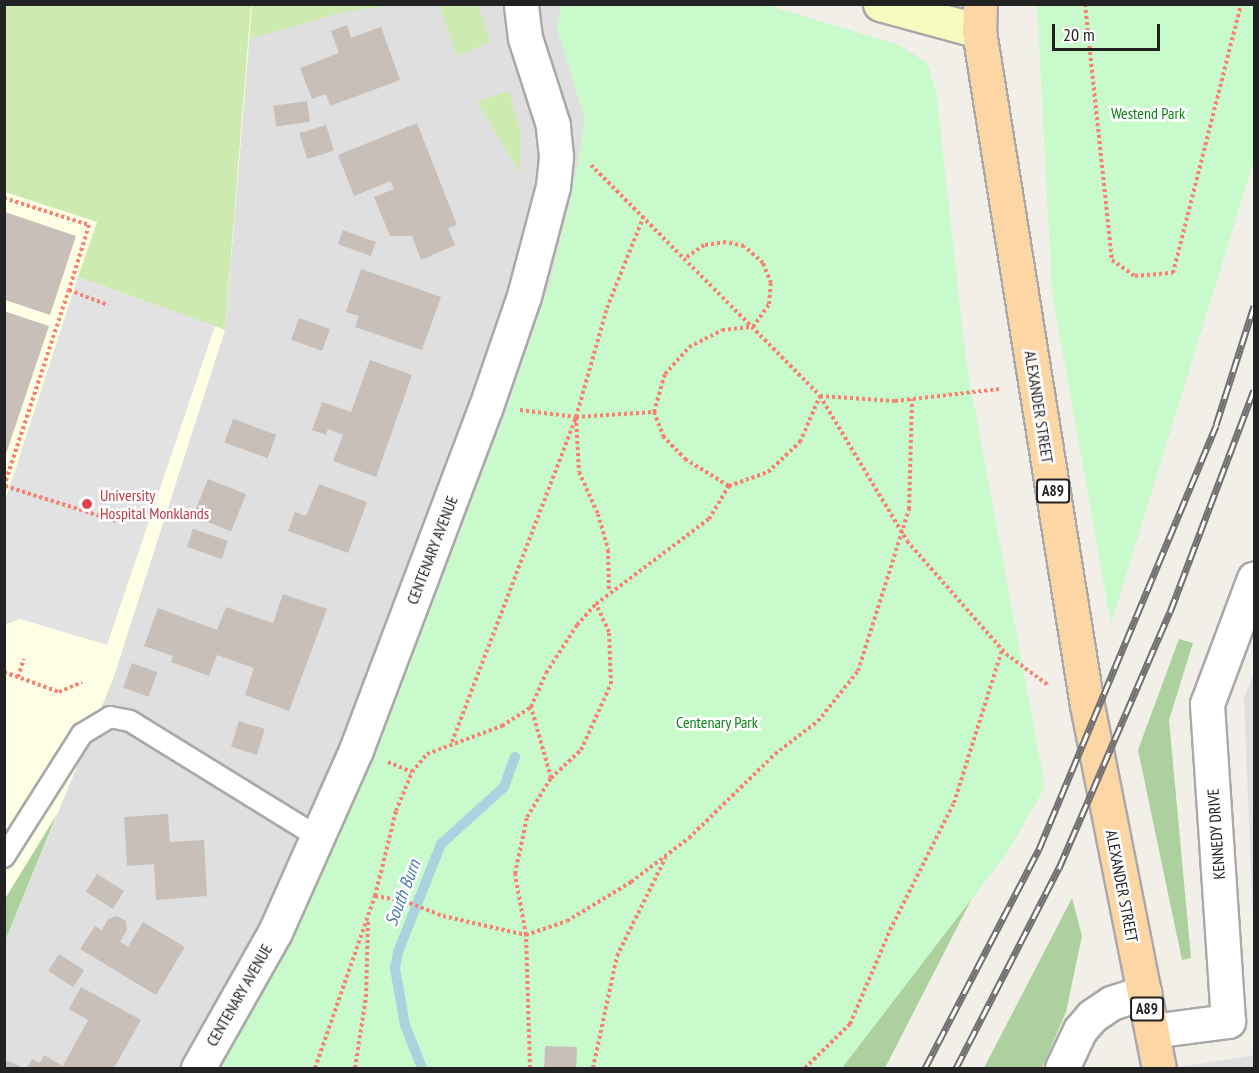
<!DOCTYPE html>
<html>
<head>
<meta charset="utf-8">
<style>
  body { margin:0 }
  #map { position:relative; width:1259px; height:1073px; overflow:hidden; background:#f2efe9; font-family:"PT Sans Narrow",sans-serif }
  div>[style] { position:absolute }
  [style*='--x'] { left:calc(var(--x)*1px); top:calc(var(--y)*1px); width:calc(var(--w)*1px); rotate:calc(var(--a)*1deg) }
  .residential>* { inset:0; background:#e0dfdf }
  .education>* { inset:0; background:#ffffe5 }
  .grass>* { inset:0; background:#cdebb0 }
  .forest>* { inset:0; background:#add19e }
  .park>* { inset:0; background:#c8facc }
  .parking>* { inset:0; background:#e2e2e2 }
  .stream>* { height:10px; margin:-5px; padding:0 5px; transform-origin:5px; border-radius:5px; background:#aad3df }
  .building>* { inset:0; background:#c7bfb8; transform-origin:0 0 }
  .path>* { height:4px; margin-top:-2px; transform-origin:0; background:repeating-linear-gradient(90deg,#fa8072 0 3px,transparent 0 6px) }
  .roads { filter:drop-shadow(2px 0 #a9a9a9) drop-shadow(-2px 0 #a9a9a9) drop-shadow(0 2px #a9a9a9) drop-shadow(0 -2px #a9a9a9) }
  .lane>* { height:20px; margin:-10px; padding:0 10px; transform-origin:10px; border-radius:10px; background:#fff }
  .street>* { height:33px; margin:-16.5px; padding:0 16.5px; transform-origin:16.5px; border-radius:16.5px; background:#fff }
  .secondary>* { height:33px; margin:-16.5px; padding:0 16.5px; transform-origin:16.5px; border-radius:16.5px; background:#f7fabf }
  .primary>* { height:33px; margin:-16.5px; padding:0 16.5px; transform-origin:16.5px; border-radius:16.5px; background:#fcd6a4 }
  .rail>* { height:7px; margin-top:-3.5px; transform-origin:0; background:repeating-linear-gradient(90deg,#fff 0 14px,#707070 0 28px); box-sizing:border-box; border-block:2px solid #707070 }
  .dots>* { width:16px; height:16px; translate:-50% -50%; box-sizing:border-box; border:3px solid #fff; border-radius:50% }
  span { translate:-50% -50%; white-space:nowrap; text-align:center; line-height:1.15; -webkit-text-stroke:5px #fff; paint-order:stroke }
  .shield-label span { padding:2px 4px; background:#fff; border:2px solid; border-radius:4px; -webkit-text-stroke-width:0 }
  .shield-label { font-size:15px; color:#222; font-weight:700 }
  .park-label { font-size:16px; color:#0c8416 }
  .street-label { font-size:16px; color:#222 }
  .health-label { font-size:16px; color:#be3a42 }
  .left { translate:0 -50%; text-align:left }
  .water-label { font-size:18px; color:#4a7aab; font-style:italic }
  .frame { position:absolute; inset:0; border:6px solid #222; pointer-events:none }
  .scale { position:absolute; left:1052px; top:24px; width:108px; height:27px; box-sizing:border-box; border:3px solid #222; border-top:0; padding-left:8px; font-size:18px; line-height:21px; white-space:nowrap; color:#222; -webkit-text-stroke:4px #fff; paint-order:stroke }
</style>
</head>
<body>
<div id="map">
  <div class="residential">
    <div style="clip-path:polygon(252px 5px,562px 5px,557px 29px,585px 118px,577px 171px,551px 280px,503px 420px,376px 753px,284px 951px,217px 1068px,5px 1068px,5px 941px,113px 679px,225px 330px)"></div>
    <div style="clip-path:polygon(1254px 672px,1254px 944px,1244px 699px)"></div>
    <div style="clip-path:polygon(1254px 1055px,1254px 1068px,1173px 1068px)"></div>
  </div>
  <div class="education">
    <div style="clip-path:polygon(5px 5px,252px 5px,225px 330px,113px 679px,5px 941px)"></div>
  </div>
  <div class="grass">
    <div style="clip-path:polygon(5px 5px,251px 5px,225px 330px,78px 277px,97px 222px,5px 192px)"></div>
    <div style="clip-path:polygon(252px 5px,252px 4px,393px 5px,343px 12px,250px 39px)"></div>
    <div style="clip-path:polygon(439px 5px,478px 5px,491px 42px,457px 56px)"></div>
    <div style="clip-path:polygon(509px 91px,520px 130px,520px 173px,477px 102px)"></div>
  </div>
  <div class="forest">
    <div style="clip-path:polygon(1179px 639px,1193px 643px,1169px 720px,1191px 958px,1182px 960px,1138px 750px)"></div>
    <div style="clip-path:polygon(57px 814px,5px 941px,5px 899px)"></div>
    <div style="clip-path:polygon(1006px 832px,885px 1068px,821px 1068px)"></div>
    <div style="clip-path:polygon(1072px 898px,1082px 936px,1066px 1012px,1042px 1068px,984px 1068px)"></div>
  </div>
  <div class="park">
    <div style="clip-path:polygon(562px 5px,767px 5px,899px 45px,927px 63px,936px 90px,966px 361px,1045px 787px,1007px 853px,842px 1068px,217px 1068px,284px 951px,376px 753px,503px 420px,551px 280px,577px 171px,585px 118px,557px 29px)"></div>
    <div style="clip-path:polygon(1037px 5px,1254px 5px,1254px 160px,1111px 624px,1052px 292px)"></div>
  </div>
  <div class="parking">
    <div style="clip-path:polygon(78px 277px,215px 326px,107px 645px,20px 619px,5px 625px,5px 501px)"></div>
  </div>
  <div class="stream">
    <div style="--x:422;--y:1068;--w:46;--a:-111.6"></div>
    <div style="--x:405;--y:1025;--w:58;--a:-100"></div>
    <div style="--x:395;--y:968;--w:16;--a:-79"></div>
    <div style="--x:398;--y:952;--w:116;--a:-68.3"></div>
    <div style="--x:441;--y:844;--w:85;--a:-42.1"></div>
    <div style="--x:504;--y:787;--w:32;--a:-70"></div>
  </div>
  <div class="building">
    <div style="clip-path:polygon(347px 25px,351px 38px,381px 27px,400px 80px,330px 106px,326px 94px,312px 99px,300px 68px,339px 53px,331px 31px)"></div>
    <div style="left:307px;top:101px;width:21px;height:34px;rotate:82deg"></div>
    <div style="clip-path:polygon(417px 123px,457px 225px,448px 228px,455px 245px,421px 260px,412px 236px,390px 236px,374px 197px,394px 189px,391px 181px,354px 196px,338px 155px)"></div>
    <div style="left:326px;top:125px;width:27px;height:28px;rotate:73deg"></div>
    <div style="clip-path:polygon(5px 212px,76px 236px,50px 315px,5px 300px)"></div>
    <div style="left:343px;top:230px;width:35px;height:15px;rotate:20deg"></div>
    <div style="clip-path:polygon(361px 269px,441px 297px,422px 350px,355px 327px,359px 316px,346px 312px)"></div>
    <div style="clip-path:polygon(4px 311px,49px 326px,5px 457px,4px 457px)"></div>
    <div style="left:299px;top:318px;width:33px;height:23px;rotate:20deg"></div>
    <div style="clip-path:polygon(370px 360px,412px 375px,376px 477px,333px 461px,343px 435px,328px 429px,326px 435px,312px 430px,322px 402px,351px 412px)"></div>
    <div style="left:233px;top:419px;width:46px;height:25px;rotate:20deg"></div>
    <div style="left:208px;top:479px;width:41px;height:40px;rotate:22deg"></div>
    <div style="clip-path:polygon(319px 484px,367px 502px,348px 553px,288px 531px,295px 512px,306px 516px)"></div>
    <div style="left:193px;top:529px;width:37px;height:19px;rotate:19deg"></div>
    <div style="clip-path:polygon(283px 594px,327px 609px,289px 711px,245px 695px,254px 668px,217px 655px,209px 676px,171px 662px,173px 656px,144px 646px,158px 608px,217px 630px,226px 607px,273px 623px)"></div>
    <div style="left:132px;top:663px;width:27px;height:26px;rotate:20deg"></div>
    <div style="left:239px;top:721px;width:27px;height:27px;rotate:17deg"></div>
    <div style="clip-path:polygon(168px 814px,170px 842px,204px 840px,207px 896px,156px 900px,154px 864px,127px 866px,124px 817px)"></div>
    <div style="left:97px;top:874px;width:32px;height:21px;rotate:32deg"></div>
    <div style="clip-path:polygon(117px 916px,126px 921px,127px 930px,120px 942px,128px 947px,143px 922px,185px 947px,156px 995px,80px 949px,95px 926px,102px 930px,108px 919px)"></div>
    <div style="left:59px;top:954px;width:30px;height:20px;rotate:33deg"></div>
    <div style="clip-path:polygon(81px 987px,141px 1020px,114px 1068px,27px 1068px,32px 1059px,40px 1063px,44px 1055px,63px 1066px,88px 1020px,69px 1009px)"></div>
    <div style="left:545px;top:1046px;width:32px;height:22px;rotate:2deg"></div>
    <div style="clip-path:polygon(4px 1060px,20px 1066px,19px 1068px,4px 1068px)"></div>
  </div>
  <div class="path">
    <div style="--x:1085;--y:4;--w:257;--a:84"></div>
    <div style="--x:1112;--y:260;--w:28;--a:35"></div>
    <div style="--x:1135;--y:276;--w:38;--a:-5"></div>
    <div style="--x:1173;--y:273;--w:277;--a:-75.8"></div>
    <div style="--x:591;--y:165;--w:325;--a:45.2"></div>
    <div style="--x:820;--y:396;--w:169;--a:59"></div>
    <div style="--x:907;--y:541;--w:150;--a:48.8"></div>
    <div style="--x:1006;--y:654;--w:52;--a:36.4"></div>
    <div style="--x:4;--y:198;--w:89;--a:17.6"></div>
    <div style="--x:89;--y:225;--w:68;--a:107.1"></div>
    <div style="--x:69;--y:290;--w:42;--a:21"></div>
    <div style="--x:520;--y:410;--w:56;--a:7.1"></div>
    <div style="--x:576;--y:417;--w:55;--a:86.9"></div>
    <div style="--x:579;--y:472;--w:46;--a:65.7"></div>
    <div style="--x:598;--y:514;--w:37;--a:74"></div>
    <div style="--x:608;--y:550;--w:40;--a:88.6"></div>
    <div style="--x:654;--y:412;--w:40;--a:-74"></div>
    <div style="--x:665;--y:374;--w:36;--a:-48"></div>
    <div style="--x:689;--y:347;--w:37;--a:-27"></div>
    <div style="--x:722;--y:330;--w:31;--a:-6"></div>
    <div style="--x:753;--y:327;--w:28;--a:-55"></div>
    <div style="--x:769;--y:304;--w:21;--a:-85"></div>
    <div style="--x:771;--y:283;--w:22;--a:-112"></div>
    <div style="--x:763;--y:263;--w:25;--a:-138"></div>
    <div style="--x:744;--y:246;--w:18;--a:-167"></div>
    <div style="--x:726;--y:242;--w:22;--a:172"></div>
    <div style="--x:704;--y:245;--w:24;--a:145"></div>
    <div style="--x:576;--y:417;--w:78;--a:-3.7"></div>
    <div style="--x:654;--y:412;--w:26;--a:69"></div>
    <div style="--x:663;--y:436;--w:32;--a:46"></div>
    <div style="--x:685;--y:459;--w:52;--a:31.5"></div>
    <div style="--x:4;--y:486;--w:206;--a:-71.7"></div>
    <div style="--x:5;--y:486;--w:116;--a:17.5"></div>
    <div style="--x:4;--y:672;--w:59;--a:20"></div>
    <div style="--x:59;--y:692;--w:25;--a:-23"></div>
    <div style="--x:18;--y:677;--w:19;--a:-72"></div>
    <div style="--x:452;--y:742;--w:348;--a:-69.1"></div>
    <div style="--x:576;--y:417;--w:113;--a:-74.1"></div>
    <div style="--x:607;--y:308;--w:97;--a:-68.2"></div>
    <div style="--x:388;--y:762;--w:26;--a:23"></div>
    <div style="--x:551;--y:778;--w:41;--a:-43"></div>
    <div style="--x:581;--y:750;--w:72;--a:-65.6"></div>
    <div style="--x:611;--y:684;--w:52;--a:-92.2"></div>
    <div style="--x:609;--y:632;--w:31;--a:-115"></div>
    <div style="--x:375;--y:896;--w:29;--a:10"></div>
    <div style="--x:404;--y:901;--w:42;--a:21"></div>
    <div style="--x:443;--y:916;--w:85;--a:12.9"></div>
    <div style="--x:526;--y:935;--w:62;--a:-100.2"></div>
    <div style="--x:515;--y:874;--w:58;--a:-78.1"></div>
    <div style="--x:527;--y:817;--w:46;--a:-58.4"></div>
    <div style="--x:551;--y:778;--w:74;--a:-105.7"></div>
    <div style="--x:315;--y:1068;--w:182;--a:-70.8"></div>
    <div style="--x:375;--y:896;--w:88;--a:-76.1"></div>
    <div style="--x:396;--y:811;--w:42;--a:-67.7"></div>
    <div style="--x:412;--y:772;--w:23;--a:-50"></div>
    <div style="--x:427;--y:754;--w:80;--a:-20.5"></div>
    <div style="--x:502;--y:726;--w:35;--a:-33"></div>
    <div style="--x:531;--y:707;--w:37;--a:-66"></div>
    <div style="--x:546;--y:673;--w:57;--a:-57.1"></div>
    <div style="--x:577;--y:625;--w:28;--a:-48"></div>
    <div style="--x:596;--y:604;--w:141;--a:-37"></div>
    <div style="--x:709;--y:519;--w:39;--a:-59"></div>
    <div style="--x:729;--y:486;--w:41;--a:-19.7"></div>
    <div style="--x:768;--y:472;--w:44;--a:-43.2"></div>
    <div style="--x:800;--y:442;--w:50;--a:-66.5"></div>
    <div style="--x:820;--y:396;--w:75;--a:3.8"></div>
    <div style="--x:895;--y:401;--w:107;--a:-6.5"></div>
    <div style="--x:355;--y:1068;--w:72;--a:-81.2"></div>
    <div style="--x:366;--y:997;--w:77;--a:-88.5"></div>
    <div style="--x:530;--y:1068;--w:133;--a:-91.7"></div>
    <div style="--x:526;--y:935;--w:43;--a:-18.9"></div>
    <div style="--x:567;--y:921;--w:75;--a:-31.4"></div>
    <div style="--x:631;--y:882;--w:73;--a:-37.2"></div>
    <div style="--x:689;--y:838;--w:120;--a:-44.3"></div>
    <div style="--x:775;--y:754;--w:54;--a:-37.5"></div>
    <div style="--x:818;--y:721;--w:64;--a:-51.3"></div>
    <div style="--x:858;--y:671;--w:170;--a:-72.5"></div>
    <div style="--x:909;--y:509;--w:110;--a:-88.4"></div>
    <div style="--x:593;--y:1068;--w:115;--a:-77.9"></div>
    <div style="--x:617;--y:956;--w:110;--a:-63.7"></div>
    <div style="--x:805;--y:1068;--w:63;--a:-44.4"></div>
    <div style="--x:850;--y:1024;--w:102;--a:-66.9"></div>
    <div style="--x:890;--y:930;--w:142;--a:-63.3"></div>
    <div style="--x:954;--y:803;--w:160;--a:-72.6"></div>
  </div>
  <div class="roads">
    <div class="lane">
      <div style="--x:4;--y:857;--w:146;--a:-57.6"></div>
      <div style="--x:82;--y:734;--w:33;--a:-31"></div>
      <div style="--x:110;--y:717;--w:20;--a:11"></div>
      <div style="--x:130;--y:721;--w:221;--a:31.7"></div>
    </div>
    <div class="street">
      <div style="--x:1152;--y:1031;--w:77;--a:-7.5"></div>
      <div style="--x:1228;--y:1021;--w:318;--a:-93.8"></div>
      <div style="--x:1207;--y:704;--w:134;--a:-69.5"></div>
      <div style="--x:198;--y:1068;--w:156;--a:-60.5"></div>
      <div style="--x:275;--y:932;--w:199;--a:-66"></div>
      <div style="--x:356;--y:750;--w:365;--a:-69.3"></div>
      <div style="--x:485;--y:409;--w:120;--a:-71"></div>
      <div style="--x:524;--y:296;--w:114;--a:-75.2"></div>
      <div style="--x:553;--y:186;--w:30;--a:-84"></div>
      <div style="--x:556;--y:156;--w:31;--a:-96"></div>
      <div style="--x:553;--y:125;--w:91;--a:-107.8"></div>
      <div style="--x:525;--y:38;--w:34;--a:-97"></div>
      <div style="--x:1062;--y:1068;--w:42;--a:-64.7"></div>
      <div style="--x:1080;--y:1030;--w:18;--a:-49"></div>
      <div style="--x:1092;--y:1016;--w:23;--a:-34"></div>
      <div style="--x:1111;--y:1003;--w:35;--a:-18"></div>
    </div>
    <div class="secondary">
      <div style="--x:880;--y:4;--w:103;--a:15.3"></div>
    </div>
    <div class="primary">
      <div style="--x:980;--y:4;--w:27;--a:92"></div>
      <div style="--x:979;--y:31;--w:683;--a:80.9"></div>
      <div style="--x:1087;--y:705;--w:370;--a:78.8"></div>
    </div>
  </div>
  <div class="rail">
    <div style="--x:925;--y:1068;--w:247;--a:-62.5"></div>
    <div style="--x:1039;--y:849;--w:459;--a:-67.3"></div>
    <div style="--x:1216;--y:425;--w:125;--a:-72.3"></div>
    <div style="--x:956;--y:1068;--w:225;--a:-62.8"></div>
    <div style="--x:1059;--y:868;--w:279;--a:-66.6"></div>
    <div style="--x:1170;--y:612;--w:237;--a:-69.3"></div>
  </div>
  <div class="dots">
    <div style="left:87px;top:504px;background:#e0444e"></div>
  </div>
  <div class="shield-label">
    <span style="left:1053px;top:491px">A89</span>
    <span style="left:1147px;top:1009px">A89</span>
  </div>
  <div class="park-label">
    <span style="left:1148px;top:113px">Westend Park</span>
    <span style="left:717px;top:722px">Centenary Park</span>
  </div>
  <div class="street-label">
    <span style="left:1039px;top:407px;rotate:81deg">ALEXANDER STREET</span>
    <span style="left:432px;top:550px;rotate:-69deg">CENTENARY AVENUE</span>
    <span style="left:1216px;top:834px;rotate:-94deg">KENNEDY DRIVE</span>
    <span style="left:1122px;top:886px;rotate:79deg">ALEXANDER STREET</span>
    <span style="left:239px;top:995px;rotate:-60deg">CENTENARY AVENUE</span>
  </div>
  <div class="health-label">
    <span class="left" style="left:100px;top:504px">University<br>Hospital Monklands</span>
  </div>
  <div class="water-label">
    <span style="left:403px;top:893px;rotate:-69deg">South Burn</span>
  </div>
  <div class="frame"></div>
  <div class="scale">20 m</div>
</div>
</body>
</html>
